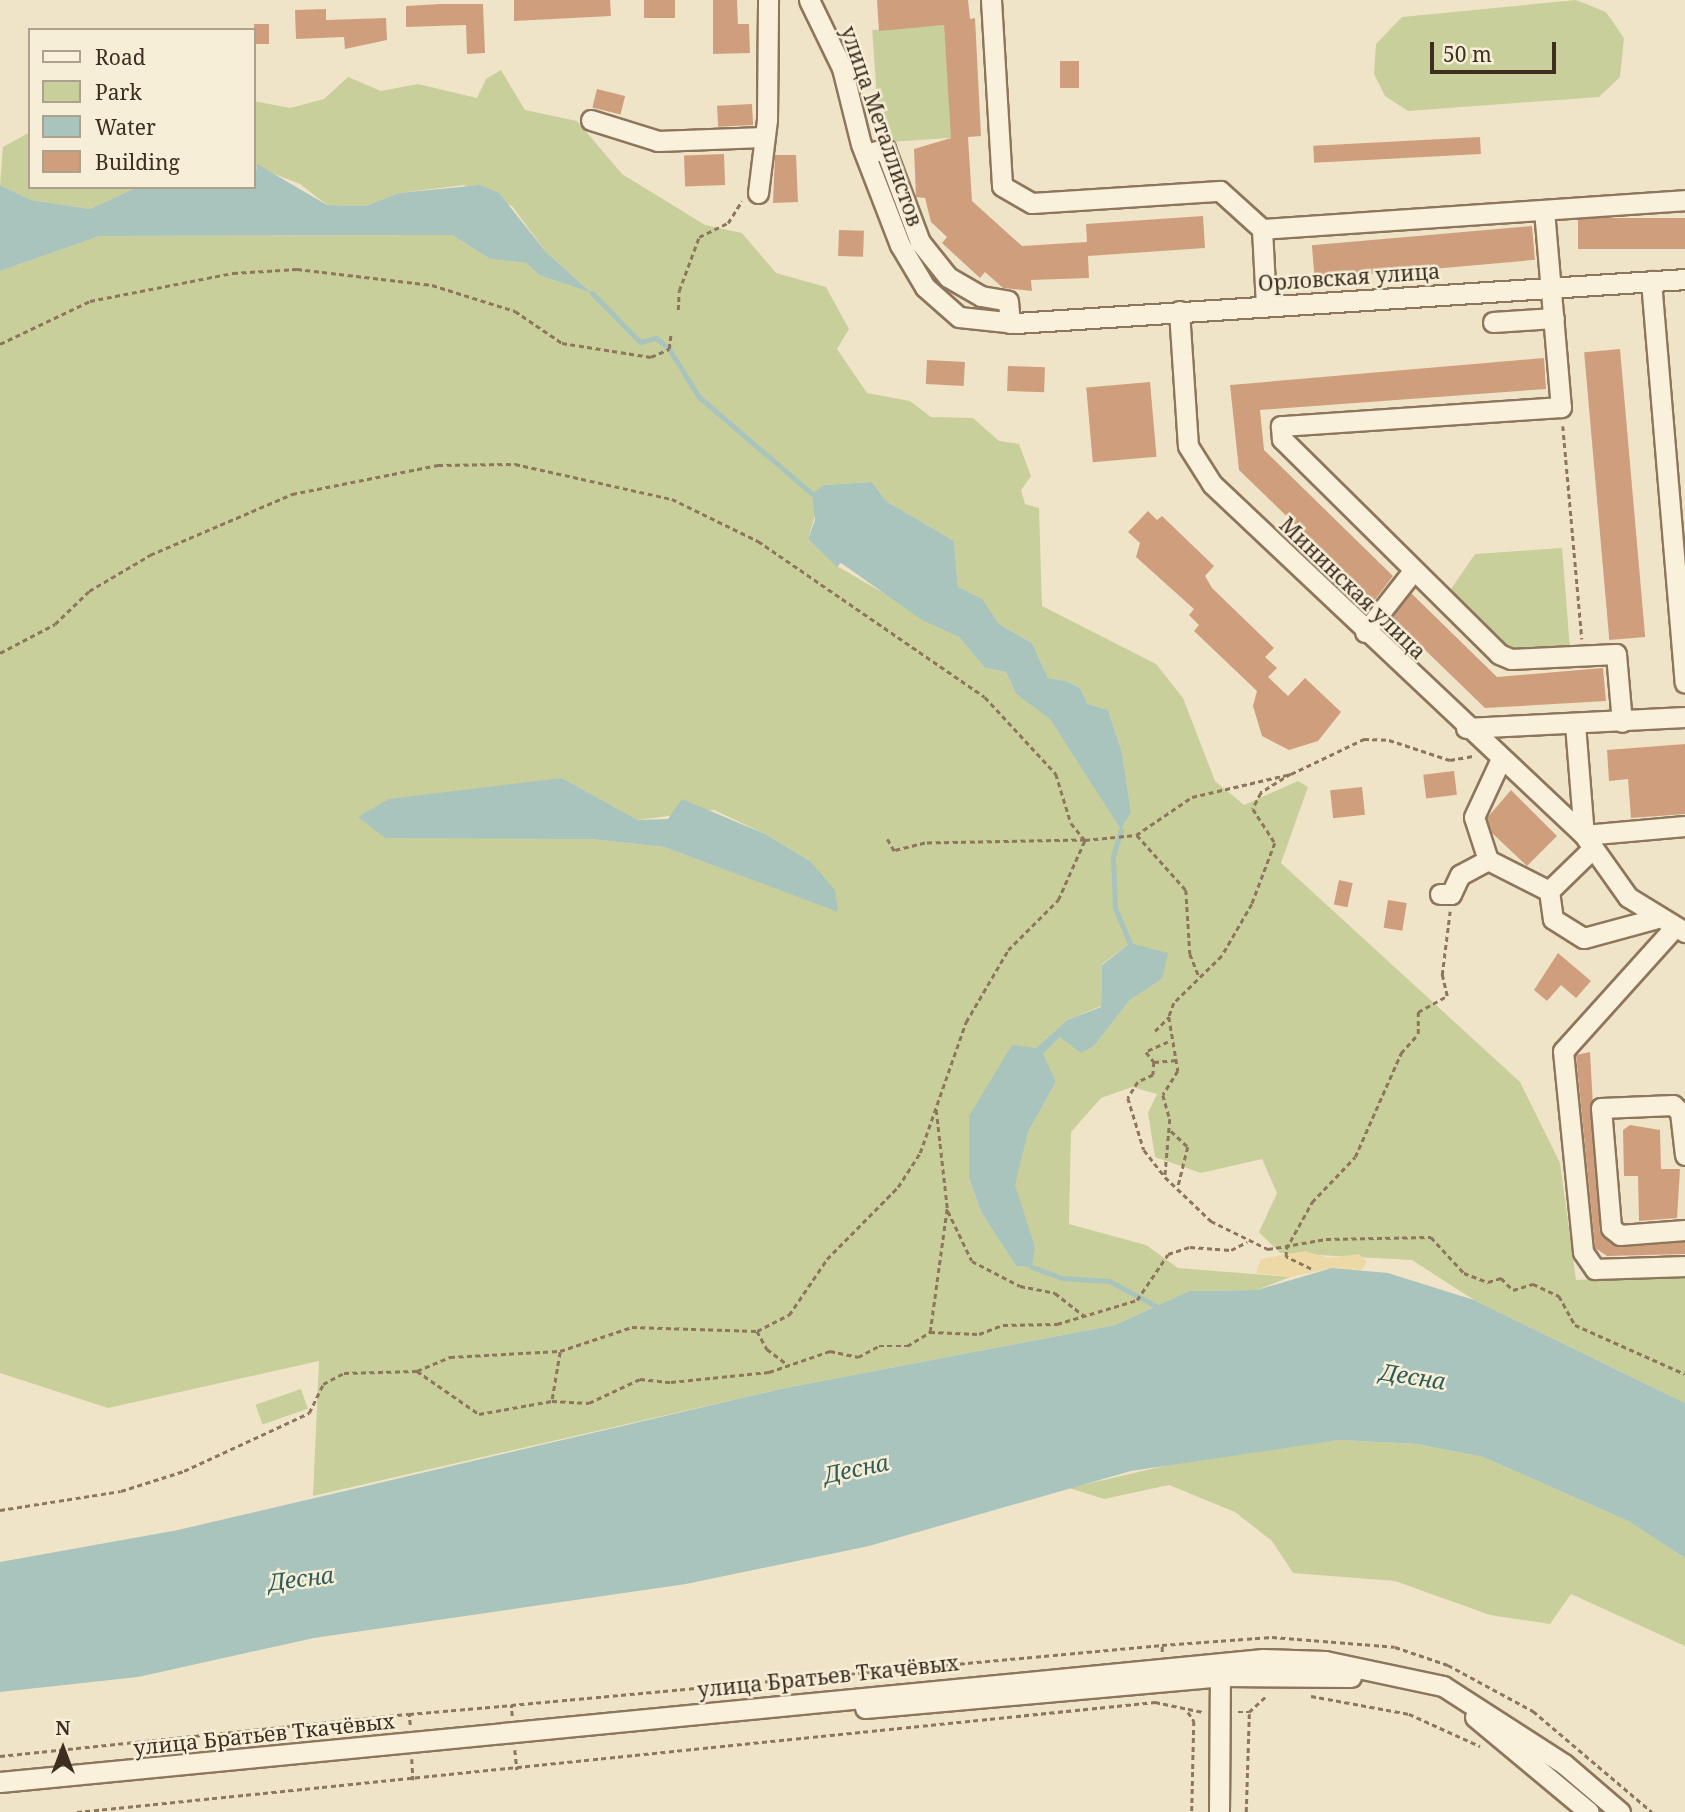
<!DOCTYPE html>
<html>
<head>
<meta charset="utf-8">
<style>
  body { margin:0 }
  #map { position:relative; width:1685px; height:1812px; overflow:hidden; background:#f0e4c8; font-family:"Noto Serif",serif }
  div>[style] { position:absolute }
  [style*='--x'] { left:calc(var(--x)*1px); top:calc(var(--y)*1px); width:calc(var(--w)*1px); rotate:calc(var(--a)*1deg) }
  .green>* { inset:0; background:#c9cf9b; transform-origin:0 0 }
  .sand>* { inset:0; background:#ecd9a5 }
  .water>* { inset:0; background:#a9c4bc }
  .stream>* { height:5px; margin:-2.5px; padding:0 2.5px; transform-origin:2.5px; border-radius:2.5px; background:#a9c4bc }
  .building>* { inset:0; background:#cf9f7d; transform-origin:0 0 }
  .path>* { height:2.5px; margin-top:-1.25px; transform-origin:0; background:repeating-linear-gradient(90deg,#8d765c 0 5px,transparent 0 8.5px) }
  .roads { filter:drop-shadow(2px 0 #8d765c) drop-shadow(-2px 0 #8d765c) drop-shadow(0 2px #8d765c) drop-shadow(0 -2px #8d765c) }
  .minor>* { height:19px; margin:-9.5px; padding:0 9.5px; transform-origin:9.5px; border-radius:9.5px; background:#faf1dc }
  span { translate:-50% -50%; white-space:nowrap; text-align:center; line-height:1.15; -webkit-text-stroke:5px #f7eed8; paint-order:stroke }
  .street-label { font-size:21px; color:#3d2e20 }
  .water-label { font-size:23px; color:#2f5d5a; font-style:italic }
  .legend { position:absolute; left:28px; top:28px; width:228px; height:161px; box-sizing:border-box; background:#f7eed8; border:2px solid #ada18e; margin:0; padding:9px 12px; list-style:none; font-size:21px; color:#3d2e20 }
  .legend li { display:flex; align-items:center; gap:14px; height:35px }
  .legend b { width:35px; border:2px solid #ada18e }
  .north { position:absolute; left:28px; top:1714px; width:70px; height:70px; -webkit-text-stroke:5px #f7eed8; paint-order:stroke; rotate:0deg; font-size:19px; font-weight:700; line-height:28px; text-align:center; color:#3d2e20 }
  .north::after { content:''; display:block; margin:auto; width:24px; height:32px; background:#3d2e20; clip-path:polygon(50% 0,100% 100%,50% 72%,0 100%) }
  .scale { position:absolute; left:1430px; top:42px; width:126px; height:32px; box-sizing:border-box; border:4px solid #3d2e20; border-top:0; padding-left:9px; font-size:21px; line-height:24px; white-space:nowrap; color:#3d2e20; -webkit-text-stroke:5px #f7eed8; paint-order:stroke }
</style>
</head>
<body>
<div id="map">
  <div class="green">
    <div style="clip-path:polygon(1576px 0,1606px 12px,1624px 38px,1620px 77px,1599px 97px,1408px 111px,1385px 96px,1374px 74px,1376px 44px,1402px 17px)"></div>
    <div style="left:944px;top:25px;width:113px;height:72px;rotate:86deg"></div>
    <div style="clip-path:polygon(evenodd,501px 70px,525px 110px,577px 121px,622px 174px,705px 225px,742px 233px,776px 273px,826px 287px,849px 329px,837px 349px,867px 393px,910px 401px,931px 417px,973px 418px,999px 441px,1019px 444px,1031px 476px,1021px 490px,1025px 504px,1039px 508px,1042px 606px,1156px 664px,1183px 698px,1215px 781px,1244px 805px,1298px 781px,1308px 787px,1281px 863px,1520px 1082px,1560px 1163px,1576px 1280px,1685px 1274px,1685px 1403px,1474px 1300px,1412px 1260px,1280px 1253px,1259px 1232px,1277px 1193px,1262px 1159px,1201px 1173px,1155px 1157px,1148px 1113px,1157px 1094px,1132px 1087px,1101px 1098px,1071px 1132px,1069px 1224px,1146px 1245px,1178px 1268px,1290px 1277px,1257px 1290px,1189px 1291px,1115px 1325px,780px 1389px,313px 1496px,319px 1361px,108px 1408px,0 1373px,0 271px,100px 236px,452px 235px,490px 259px,526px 263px,539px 275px,591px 292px,546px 252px,512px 206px,464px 185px,399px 193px,365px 206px,327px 205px,300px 184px,254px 166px,254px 101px,290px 108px,324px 99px,348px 77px,381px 91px,418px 84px,477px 98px,486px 79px,501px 70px,872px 482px,886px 501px,954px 541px,958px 587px,999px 624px,1032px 643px,1048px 678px,1066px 681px,1080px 688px,1088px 704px,1108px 710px,1122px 752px,1131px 812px,1121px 830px,1050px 718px,1016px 694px,1006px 672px,985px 668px,959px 637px,837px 566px,808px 539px,824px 485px,872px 482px,501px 70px,562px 778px,638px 820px,714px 810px,765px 834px,810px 861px,838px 911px,664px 847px,591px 839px,495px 791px,562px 778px,501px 70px,1130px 943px,1162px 979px,1130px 1000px,1094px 1046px,1060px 1037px,1042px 1054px,1056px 1082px,1028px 1132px,1014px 1185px,1035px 1247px,1016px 1266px,981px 1212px,969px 1178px,1036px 1048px,1067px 1020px,1101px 1006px,1102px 964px,1130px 943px)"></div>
    <div style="clip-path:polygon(30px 132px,30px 187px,137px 187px,90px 209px,31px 200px,0 185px,3px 147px)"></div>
    <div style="clip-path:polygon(1562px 548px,1570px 649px,1520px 651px,1499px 644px,1449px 592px,1475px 554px)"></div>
    <div style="left:301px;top:1389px;width:21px;height:48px;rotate:71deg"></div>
    <div style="clip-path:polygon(1339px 1440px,1417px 1444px,1483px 1457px,1628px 1521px,1685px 1558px,1685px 1646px,1571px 1594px,1550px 1624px,1490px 1615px,1395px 1581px,1293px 1573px,1272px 1541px,1235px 1512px,1169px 1485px,1104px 1499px,1069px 1488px,1199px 1458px)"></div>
  </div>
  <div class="sand">
    <div style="clip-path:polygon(1305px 1251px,1328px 1258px,1359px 1254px,1367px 1262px,1361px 1270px,1332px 1268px,1290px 1277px,1256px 1273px,1261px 1259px)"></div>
  </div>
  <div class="water">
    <div style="clip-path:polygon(257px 164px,327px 205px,365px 206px,399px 193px,480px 185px,499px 193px,546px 252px,592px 293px,539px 275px,526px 263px,490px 259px,452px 235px,100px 236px,0 271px,0 185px,31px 200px,90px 209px,137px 187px,254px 187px)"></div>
    <div style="clip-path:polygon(872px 482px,886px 501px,954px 541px,958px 587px,982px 599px,999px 624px,1032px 643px,1048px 678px,1066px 681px,1080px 688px,1088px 704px,1108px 710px,1122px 752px,1131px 812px,1121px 830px,1050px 719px,1016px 694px,1006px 672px,985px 668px,959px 637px,922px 620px,841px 563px,837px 567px,808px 539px,815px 520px,812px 494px,824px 485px)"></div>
    <div style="clip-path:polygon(562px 778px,638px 820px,668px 819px,682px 799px,765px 834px,810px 861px,835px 890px,838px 912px,664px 847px,591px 839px,385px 838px,358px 817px,389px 799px)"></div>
    <div style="clip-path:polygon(1130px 943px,1168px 953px,1162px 979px,1130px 1000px,1094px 1046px,1081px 1053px,1060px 1037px,1043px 1054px,1056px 1082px,1028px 1132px,1015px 1185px,1035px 1247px,1032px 1267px,1016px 1266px,981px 1212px,969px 1178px,969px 1116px,1012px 1045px,1036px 1048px,1067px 1020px,1101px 1007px,1102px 965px)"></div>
    <div style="clip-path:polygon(1332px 1268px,1388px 1273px,1474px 1300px,1685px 1403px,1685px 1558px,1628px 1521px,1483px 1457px,1417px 1444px,1339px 1440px,1131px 1471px,869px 1546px,686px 1584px,314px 1638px,138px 1677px,0 1692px,0 1562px,178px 1530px,780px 1389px,1115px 1325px,1189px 1291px,1257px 1290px)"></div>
  </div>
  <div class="stream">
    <div style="--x:592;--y:293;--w:69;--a:45.6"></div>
    <div style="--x:640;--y:342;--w:16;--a:-14"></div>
    <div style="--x:656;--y:338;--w:17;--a:40"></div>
    <div style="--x:669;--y:349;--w:57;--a:58"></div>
    <div style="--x:699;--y:397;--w:149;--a:40.6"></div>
    <div style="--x:1121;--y:830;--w:28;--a:107"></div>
    <div style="--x:1113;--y:857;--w:51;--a:87.8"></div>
    <div style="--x:1115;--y:908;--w:38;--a:67"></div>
    <div style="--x:1032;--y:1267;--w:33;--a:20"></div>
    <div style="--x:1063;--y:1278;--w:46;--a:3.7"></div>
    <div style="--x:1109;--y:1281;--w:58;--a:27.9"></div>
  </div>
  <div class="building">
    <div style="clip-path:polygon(514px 0,610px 0,611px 16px,514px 21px)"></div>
    <div style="left:644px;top:0;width:31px;height:18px"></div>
    <div style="clip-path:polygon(713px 0,737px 0,738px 24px,749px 24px,750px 53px,713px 54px)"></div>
    <div style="clip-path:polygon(877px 0,968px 0,970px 19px,975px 18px,981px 136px,968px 137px,972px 201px,1022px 246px,1087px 242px,1086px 224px,1203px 216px,1205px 248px,1088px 256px,1089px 278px,1031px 280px,1032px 291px,1003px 288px,985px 272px,980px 278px,942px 243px,947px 237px,931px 222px,925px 198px,916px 197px,914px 149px,951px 138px,944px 25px,879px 31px)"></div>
    <div style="clip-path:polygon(440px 4px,483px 4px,485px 53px,467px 54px,466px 25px,406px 27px,406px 6px)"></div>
    <div style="clip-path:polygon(326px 9px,326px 20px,386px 18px,387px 40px,345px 49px,344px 37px,296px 39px,295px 10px)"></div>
    <div style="left:254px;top:24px;width:15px;height:20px"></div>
    <div style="left:1060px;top:61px;width:19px;height:27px"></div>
    <div style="left:597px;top:89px;width:29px;height:19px;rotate:14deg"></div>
    <div style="left:752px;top:104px;width:21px;height:35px;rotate:87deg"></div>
    <div style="left:1480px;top:137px;width:17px;height:167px;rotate:87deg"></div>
    <div style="left:724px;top:154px;width:31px;height:40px;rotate:88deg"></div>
    <div style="clip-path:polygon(775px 155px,796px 155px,798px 202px,773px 203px)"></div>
    <div style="left:1685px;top:218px;width:31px;height:107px;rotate:90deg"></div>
    <div style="left:1532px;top:226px;width:34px;height:221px;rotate:85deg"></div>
    <div style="left:839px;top:230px;width:25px;height:26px;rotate:2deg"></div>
    <div style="left:1620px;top:349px;width:289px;height:36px;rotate:85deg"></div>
    <div style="clip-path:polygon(1544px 358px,1546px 389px,1260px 410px,1264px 450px,1393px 576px,1374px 601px,1239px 470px,1230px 385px)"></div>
    <div style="left:927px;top:360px;width:38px;height:24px;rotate:3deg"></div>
    <div style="left:1008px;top:366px;width:37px;height:25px;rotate:2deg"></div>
    <div style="left:1150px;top:382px;width:75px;height:64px;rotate:85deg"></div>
    <div style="clip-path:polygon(1148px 511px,1157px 520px,1162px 516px,1214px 566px,1205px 576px,1212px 588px,1274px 648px,1265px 657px,1277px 668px,1268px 677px,1288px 696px,1305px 678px,1341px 712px,1318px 741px,1289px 750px,1262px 736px,1253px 706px,1257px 691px,1194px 631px,1199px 625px,1189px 615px,1194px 609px,1136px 557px,1140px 543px,1128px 532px)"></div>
    <div style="clip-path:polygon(1411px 593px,1497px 677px,1603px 668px,1606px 701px,1485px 708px,1392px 618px)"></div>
    <div style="clip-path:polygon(1685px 744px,1685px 814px,1631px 818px,1628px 779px,1609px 781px,1607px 750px)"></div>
    <div style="left:1454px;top:771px;width:24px;height:31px;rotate:83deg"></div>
    <div style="left:1362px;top:787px;width:28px;height:32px;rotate:84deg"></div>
    <div style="clip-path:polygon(1511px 790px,1557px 836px,1527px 866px,1492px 833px,1487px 818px)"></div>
    <div style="left:1339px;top:880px;width:14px;height:25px;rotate:12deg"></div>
    <div style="left:1388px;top:900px;width:19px;height:28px;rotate:9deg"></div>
    <div style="clip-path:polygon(1558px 953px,1591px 981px,1576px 998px,1561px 985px,1547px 1001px,1534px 990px)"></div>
    <div style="clip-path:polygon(1590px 1052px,1600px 1233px,1621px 1247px,1685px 1242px,1685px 1254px,1607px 1256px,1595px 1248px,1576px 1055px)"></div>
    <div style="clip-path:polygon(1630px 1125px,1660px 1130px,1661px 1169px,1680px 1169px,1677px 1218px,1639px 1221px,1638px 1176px,1624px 1176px,1623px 1130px)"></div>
  </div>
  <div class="path">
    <div style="--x:678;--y:310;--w:19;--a:-87"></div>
    <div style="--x:679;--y:291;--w:58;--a:-69.7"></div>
    <div style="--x:699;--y:237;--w:32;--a:-26"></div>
    <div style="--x:728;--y:223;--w:26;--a:-58"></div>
    <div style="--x:0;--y:344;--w:100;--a:-25.5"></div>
    <div style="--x:90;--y:301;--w:146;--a:-11.1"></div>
    <div style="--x:233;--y:273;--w:64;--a:-3.6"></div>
    <div style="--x:297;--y:269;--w:136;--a:6.8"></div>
    <div style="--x:432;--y:285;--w:87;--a:17.4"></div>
    <div style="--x:515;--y:311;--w:57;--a:34.2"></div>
    <div style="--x:562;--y:343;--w:90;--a:8.9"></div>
    <div style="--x:651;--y:357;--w:20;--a:-24"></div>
    <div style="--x:669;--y:349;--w:16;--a:-83"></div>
    <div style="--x:1563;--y:426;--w:214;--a:84.9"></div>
    <div style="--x:0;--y:653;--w:62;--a:-27.8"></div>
    <div style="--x:55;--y:624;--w:47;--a:-44.1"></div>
    <div style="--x:89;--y:591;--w:71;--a:-30.5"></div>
    <div style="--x:150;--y:555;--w:155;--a:-23.2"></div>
    <div style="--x:292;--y:494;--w:149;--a:-11.2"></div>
    <div style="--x:438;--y:465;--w:77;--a:-0.7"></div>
    <div style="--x:515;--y:464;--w:161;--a:12.6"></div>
    <div style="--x:672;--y:499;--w:96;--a:26"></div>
    <div style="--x:758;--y:541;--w:275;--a:34.5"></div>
    <div style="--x:985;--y:697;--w:105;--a:47.3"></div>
    <div style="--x:1056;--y:774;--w:51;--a:73"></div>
    <div style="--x:1071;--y:823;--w:22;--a:51"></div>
    <div style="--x:1085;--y:840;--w:51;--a:-5.6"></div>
    <div style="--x:1136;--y:835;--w:68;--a:-34.2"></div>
    <div style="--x:1192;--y:797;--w:102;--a:-13.1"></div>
    <div style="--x:1291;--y:774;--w:81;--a:-25.6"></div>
    <div style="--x:1364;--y:739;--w:25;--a:2"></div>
    <div style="--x:1389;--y:740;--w:64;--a:18.2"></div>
    <div style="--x:1450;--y:760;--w:23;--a:-10"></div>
    <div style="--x:1291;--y:774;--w:36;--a:148"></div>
    <div style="--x:1261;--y:793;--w:18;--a:117"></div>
    <div style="--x:1253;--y:809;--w:40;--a:57.1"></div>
    <div style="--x:1275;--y:843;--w:65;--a:110.7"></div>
    <div style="--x:1252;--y:904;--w:60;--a:120"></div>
    <div style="--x:1222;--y:956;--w:67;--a:135.6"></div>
    <div style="--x:1174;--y:1003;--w:15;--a:110"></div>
    <div style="--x:1169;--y:1017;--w:55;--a:80.5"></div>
    <div style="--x:1178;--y:1071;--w:28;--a:122"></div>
    <div style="--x:1163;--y:1095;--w:25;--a:74"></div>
    <div style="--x:1170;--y:1119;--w:58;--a:94.9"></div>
    <div style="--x:1165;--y:1177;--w:64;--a:43.7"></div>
    <div style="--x:1211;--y:1221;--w:64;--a:26.2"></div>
    <div style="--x:1268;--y:1249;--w:59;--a:-9.8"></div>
    <div style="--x:1326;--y:1239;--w:105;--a:-1.1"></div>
    <div style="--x:1431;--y:1237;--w:49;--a:47.5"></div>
    <div style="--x:1464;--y:1273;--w:26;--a:21"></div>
    <div style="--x:1488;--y:1282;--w:14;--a:-17"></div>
    <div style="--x:1501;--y:1278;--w:17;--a:45"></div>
    <div style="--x:1513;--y:1290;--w:21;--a:-17"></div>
    <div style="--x:1533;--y:1284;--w:29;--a:25"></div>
    <div style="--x:1559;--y:1296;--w:33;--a:61"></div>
    <div style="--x:1575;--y:1325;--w:120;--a:24"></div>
    <div style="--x:1137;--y:835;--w:74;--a:48.3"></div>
    <div style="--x:1186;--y:890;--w:64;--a:86.4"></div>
    <div style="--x:1190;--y:954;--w:24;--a:68"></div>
    <div style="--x:1155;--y:1031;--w:20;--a:-45"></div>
    <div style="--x:1168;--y:1042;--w:24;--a:156"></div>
    <div style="--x:1146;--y:1052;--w:13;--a:51"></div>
    <div style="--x:1154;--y:1062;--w:21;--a:-5"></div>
    <div style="--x:1154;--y:1062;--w:13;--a:94"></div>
    <div style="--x:1153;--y:1075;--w:17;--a:155"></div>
    <div style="--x:1138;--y:1082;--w:19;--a:122"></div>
    <div style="--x:1128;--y:1098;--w:54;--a:72.9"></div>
    <div style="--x:1144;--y:1150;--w:33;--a:52"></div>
    <div style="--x:1171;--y:1131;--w:23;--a:43"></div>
    <div style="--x:1188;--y:1147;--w:41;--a:104"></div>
    <div style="--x:948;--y:1211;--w:55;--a:64.4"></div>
    <div style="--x:972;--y:1261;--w:54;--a:27.5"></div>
    <div style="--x:1020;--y:1286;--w:36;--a:11"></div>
    <div style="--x:1055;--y:1293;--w:37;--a:38"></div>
    <div style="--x:1311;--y:1269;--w:28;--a:-154"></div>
    <div style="--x:1286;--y:1257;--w:8;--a:-90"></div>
    <div style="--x:1286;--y:1249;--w:54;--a:-61"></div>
    <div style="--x:1312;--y:1202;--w:62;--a:-46.3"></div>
    <div style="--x:1355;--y:1157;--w:114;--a:-66.1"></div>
    <div style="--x:1401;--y:1053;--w:25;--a:-48"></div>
    <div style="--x:1418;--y:1034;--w:22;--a:-90"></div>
    <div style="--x:1418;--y:1012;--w:33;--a:-29"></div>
    <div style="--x:1447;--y:996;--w:22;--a:-103"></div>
    <div style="--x:1442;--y:975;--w:64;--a:-82.9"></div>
    <div style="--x:757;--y:1331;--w:21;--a:61"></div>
    <div style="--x:767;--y:1349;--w:25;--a:37"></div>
    <div style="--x:930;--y:1332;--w:125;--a:-82.2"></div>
    <div style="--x:947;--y:1208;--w:99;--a:-96.4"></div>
    <div style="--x:417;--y:1371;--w:75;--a:34.7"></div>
    <div style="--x:479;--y:1414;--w:74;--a:-10.1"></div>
    <div style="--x:552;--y:1401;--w:37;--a:3"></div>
    <div style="--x:589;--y:1403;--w:56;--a:-25.2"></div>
    <div style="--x:640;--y:1379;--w:31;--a:6"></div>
    <div style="--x:671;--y:1382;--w:99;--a:-5.8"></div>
    <div style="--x:769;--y:1372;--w:65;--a:-19"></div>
    <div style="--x:830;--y:1351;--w:29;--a:12"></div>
    <div style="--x:858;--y:1357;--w:24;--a:-28"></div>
    <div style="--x:879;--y:1346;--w:28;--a:0"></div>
    <div style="--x:907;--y:1346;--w:27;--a:-31"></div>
    <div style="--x:930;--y:1332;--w:49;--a:2.3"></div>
    <div style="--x:979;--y:1334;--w:26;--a:-21"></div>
    <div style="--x:1003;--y:1325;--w:54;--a:-1.1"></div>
    <div style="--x:1057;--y:1324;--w:84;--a:-16.7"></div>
    <div style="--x:1137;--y:1300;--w:55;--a:-56"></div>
    <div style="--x:1168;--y:1254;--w:23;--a:-18"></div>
    <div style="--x:1190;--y:1247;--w:41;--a:4.2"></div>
    <div style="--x:1231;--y:1250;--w:18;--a:-27"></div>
    <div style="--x:552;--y:1399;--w:49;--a:-80.5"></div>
    <div style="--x:0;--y:1510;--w:122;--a:-8.9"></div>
    <div style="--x:121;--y:1491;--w:66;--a:-17.6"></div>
    <div style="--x:184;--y:1471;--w:138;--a:-24.9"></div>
    <div style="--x:309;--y:1413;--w:32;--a:-64"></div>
    <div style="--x:323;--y:1384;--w:24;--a:-28"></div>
    <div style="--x:344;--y:1373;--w:73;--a:-1.6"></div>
    <div style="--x:417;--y:1371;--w:36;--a:-23"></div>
    <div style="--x:450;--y:1357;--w:110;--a:-3.1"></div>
    <div style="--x:560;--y:1351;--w:76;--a:-18.4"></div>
    <div style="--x:632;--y:1327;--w:125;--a:1.8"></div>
    <div style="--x:757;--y:1331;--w:36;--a:-27"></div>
    <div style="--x:789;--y:1315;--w:68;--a:-55.8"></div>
    <div style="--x:827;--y:1259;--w:101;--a:-45.4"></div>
    <div style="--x:898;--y:1187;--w:40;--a:-57.1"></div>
    <div style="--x:920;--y:1153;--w:139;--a:-70.7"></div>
    <div style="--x:966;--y:1022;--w:83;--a:-59.7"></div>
    <div style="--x:1008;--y:950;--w:71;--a:-45"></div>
    <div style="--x:1058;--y:900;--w:66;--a:-65.8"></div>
    <div style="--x:1085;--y:840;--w:160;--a:178.9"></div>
    <div style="--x:925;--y:843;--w:32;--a:166"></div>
    <div style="--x:894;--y:851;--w:14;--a:-120"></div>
    <div style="--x:1162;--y:1652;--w:7;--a:-90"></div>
    <div style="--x:1162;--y:1645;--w:110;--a:-4.2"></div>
    <div style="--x:1272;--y:1637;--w:123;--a:4.6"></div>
    <div style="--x:1395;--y:1647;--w:56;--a:18.8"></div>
    <div style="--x:1448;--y:1665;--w:97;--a:28.4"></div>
    <div style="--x:1533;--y:1711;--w:156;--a:40.3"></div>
    <div style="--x:1311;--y:1696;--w:100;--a:10.4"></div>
    <div style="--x:1409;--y:1714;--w:78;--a:24.3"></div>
    <div style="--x:1188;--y:1712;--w:11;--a:56"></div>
    <div style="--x:1194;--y:1721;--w:91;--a:91.3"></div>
    <div style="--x:1238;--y:1712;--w:11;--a:0"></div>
    <div style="--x:1249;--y:1712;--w:23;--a:-43"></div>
    <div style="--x:512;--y:1716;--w:11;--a:-95"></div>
    <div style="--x:511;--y:1705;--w:654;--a:-5.27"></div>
    <div style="--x:410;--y:1725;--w:11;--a:-95"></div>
    <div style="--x:409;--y:1714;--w:102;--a:-5"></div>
    <div style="--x:515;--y:1750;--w:20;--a:84"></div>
    <div style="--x:0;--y:1756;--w:411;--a:-5.9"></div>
    <div style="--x:412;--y:1759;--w:21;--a:87"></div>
    <div style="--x:77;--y:1812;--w:1084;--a:-5.83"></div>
    <div style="--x:1155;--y:1702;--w:49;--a:11.8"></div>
    <div style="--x:1246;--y:1812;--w:98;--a:-88.2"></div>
  </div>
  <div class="roads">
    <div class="minor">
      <div style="--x:809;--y:0;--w:76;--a:64.1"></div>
      <div style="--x:842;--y:68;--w:78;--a:76"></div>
      <div style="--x:861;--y:144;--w:108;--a:68.9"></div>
      <div style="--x:900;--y:245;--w:49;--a:59.2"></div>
      <div style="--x:925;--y:287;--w:45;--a:41.4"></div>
      <div style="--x:959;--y:317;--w:57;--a:6"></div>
      <div style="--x:1016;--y:323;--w:670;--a:-3.76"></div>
      <div style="--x:991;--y:0;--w:186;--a:86.6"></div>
      <div style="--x:1002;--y:186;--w:34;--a:30"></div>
      <div style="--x:1032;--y:203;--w:188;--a:-3.7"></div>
      <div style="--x:1220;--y:191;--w:57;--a:42.1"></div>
      <div style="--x:1262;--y:229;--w:77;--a:87"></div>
      <div style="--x:591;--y:120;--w:70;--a:17.4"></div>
      <div style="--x:658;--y:141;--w:105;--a:-2.2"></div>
      <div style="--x:865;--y:154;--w:21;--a:-14"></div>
      <div style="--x:885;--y:149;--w:99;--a:69.4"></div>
      <div style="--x:920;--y:242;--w:45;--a:51.3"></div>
      <div style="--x:948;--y:277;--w:38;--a:30"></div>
      <div style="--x:981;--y:296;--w:27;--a:10"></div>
      <div style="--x:1008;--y:301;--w:22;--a:85"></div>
      <div style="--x:758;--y:193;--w:74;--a:-83"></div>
      <div style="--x:767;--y:120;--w:120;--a:-89.5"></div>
      <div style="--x:1544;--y:210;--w:198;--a:85.1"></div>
      <div style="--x:1561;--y:407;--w:281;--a:176.1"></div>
      <div style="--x:1281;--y:426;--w:13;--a:86"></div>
      <div style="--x:1282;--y:439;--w:305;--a:44.7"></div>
      <div style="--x:1499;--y:654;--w:13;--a:23"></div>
      <div style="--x:1511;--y:659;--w:105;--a:-2.7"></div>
      <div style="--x:1616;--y:654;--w:68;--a:85"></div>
      <div style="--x:1262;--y:229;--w:424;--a:-3.9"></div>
      <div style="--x:1651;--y:281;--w:403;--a:85.2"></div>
      <div style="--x:1179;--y:311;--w:135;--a:86.2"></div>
      <div style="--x:1188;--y:446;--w:45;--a:57.7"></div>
      <div style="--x:1212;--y:484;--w:511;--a:43.34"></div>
      <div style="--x:1584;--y:835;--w:76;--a:54.6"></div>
      <div style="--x:1628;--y:897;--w:67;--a:31.6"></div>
      <div style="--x:1493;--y:322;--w:61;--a:-3.8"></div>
      <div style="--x:1365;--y:632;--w:78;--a:-51.8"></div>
      <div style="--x:1575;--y:724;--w:111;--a:85.4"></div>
      <div style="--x:1584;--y:835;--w:101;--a:-5.1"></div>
      <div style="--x:1466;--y:728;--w:219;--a:-2.9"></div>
      <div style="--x:1592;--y:849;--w:60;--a:135.7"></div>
      <div style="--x:1549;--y:891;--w:28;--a:82"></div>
      <div style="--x:1553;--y:919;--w:36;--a:32"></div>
      <div style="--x:1584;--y:938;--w:73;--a:-15.2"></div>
      <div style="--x:1488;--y:860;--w:45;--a:-108"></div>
      <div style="--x:1474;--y:817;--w:62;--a:-65.1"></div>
      <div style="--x:1440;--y:894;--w:11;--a:0"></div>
      <div style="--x:1451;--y:894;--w:21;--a:-65"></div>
      <div style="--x:1460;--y:875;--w:32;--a:-28"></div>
      <div style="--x:1488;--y:860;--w:68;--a:26.9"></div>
      <div style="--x:1673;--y:929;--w:164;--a:132"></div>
      <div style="--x:1563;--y:1051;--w:202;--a:84.3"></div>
      <div style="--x:1583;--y:1252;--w:21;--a:55"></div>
      <div style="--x:1595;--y:1269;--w:90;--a:-1.9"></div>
      <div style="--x:1685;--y:1155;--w:43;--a:-96.6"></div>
      <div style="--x:1680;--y:1112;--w:10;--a:-135"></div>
      <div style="--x:1673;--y:1105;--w:72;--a:177.6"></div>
      <div style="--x:1601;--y:1108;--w:120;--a:85.2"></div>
      <div style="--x:1611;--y:1228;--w:11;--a:38"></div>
      <div style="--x:1620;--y:1235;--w:65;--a:-4.4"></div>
      <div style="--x:865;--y:1708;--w:357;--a:-5.1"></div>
      <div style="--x:1221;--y:1676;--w:130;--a:0.4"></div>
      <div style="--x:1475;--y:1717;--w:148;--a:39.8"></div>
      <div style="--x:0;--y:1782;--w:1269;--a:-5.56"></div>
      <div style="--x:1263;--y:1659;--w:62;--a:1.8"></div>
      <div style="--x:1325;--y:1661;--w:121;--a:12"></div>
      <div style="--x:1443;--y:1686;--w:144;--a:32.8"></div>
      <div style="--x:1564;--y:1764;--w:74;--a:40.6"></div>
      <div style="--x:1219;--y:1812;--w:146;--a:-89.6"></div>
    </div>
  </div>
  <div class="street-label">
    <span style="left:882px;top:126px;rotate:71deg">улица Металлистов</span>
    <span style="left:1349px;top:277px;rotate:-4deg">Орловская улица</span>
    <span style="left:1353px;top:588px;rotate:44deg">Мининская улица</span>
    <span style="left:828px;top:1676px;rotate:-6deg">улица Братьев Ткачёвых</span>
    <span style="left:264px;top:1734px;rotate:-6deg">улица Братьев Ткачёвых</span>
  </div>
  <div class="water-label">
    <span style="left:1413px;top:1376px;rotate:9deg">Десна</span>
    <span style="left:856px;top:1468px;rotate:-12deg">Десна</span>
    <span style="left:301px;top:1578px;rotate:-7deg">Десна</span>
  </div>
  <ul class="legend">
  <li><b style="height:9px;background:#faf1dc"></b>Road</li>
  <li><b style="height:19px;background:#c9cf9b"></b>Park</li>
  <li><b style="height:19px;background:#a9c4bc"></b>Water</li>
  <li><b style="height:19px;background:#cf9f7d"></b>Building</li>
  </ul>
  <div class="north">N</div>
  <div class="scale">50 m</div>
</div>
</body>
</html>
